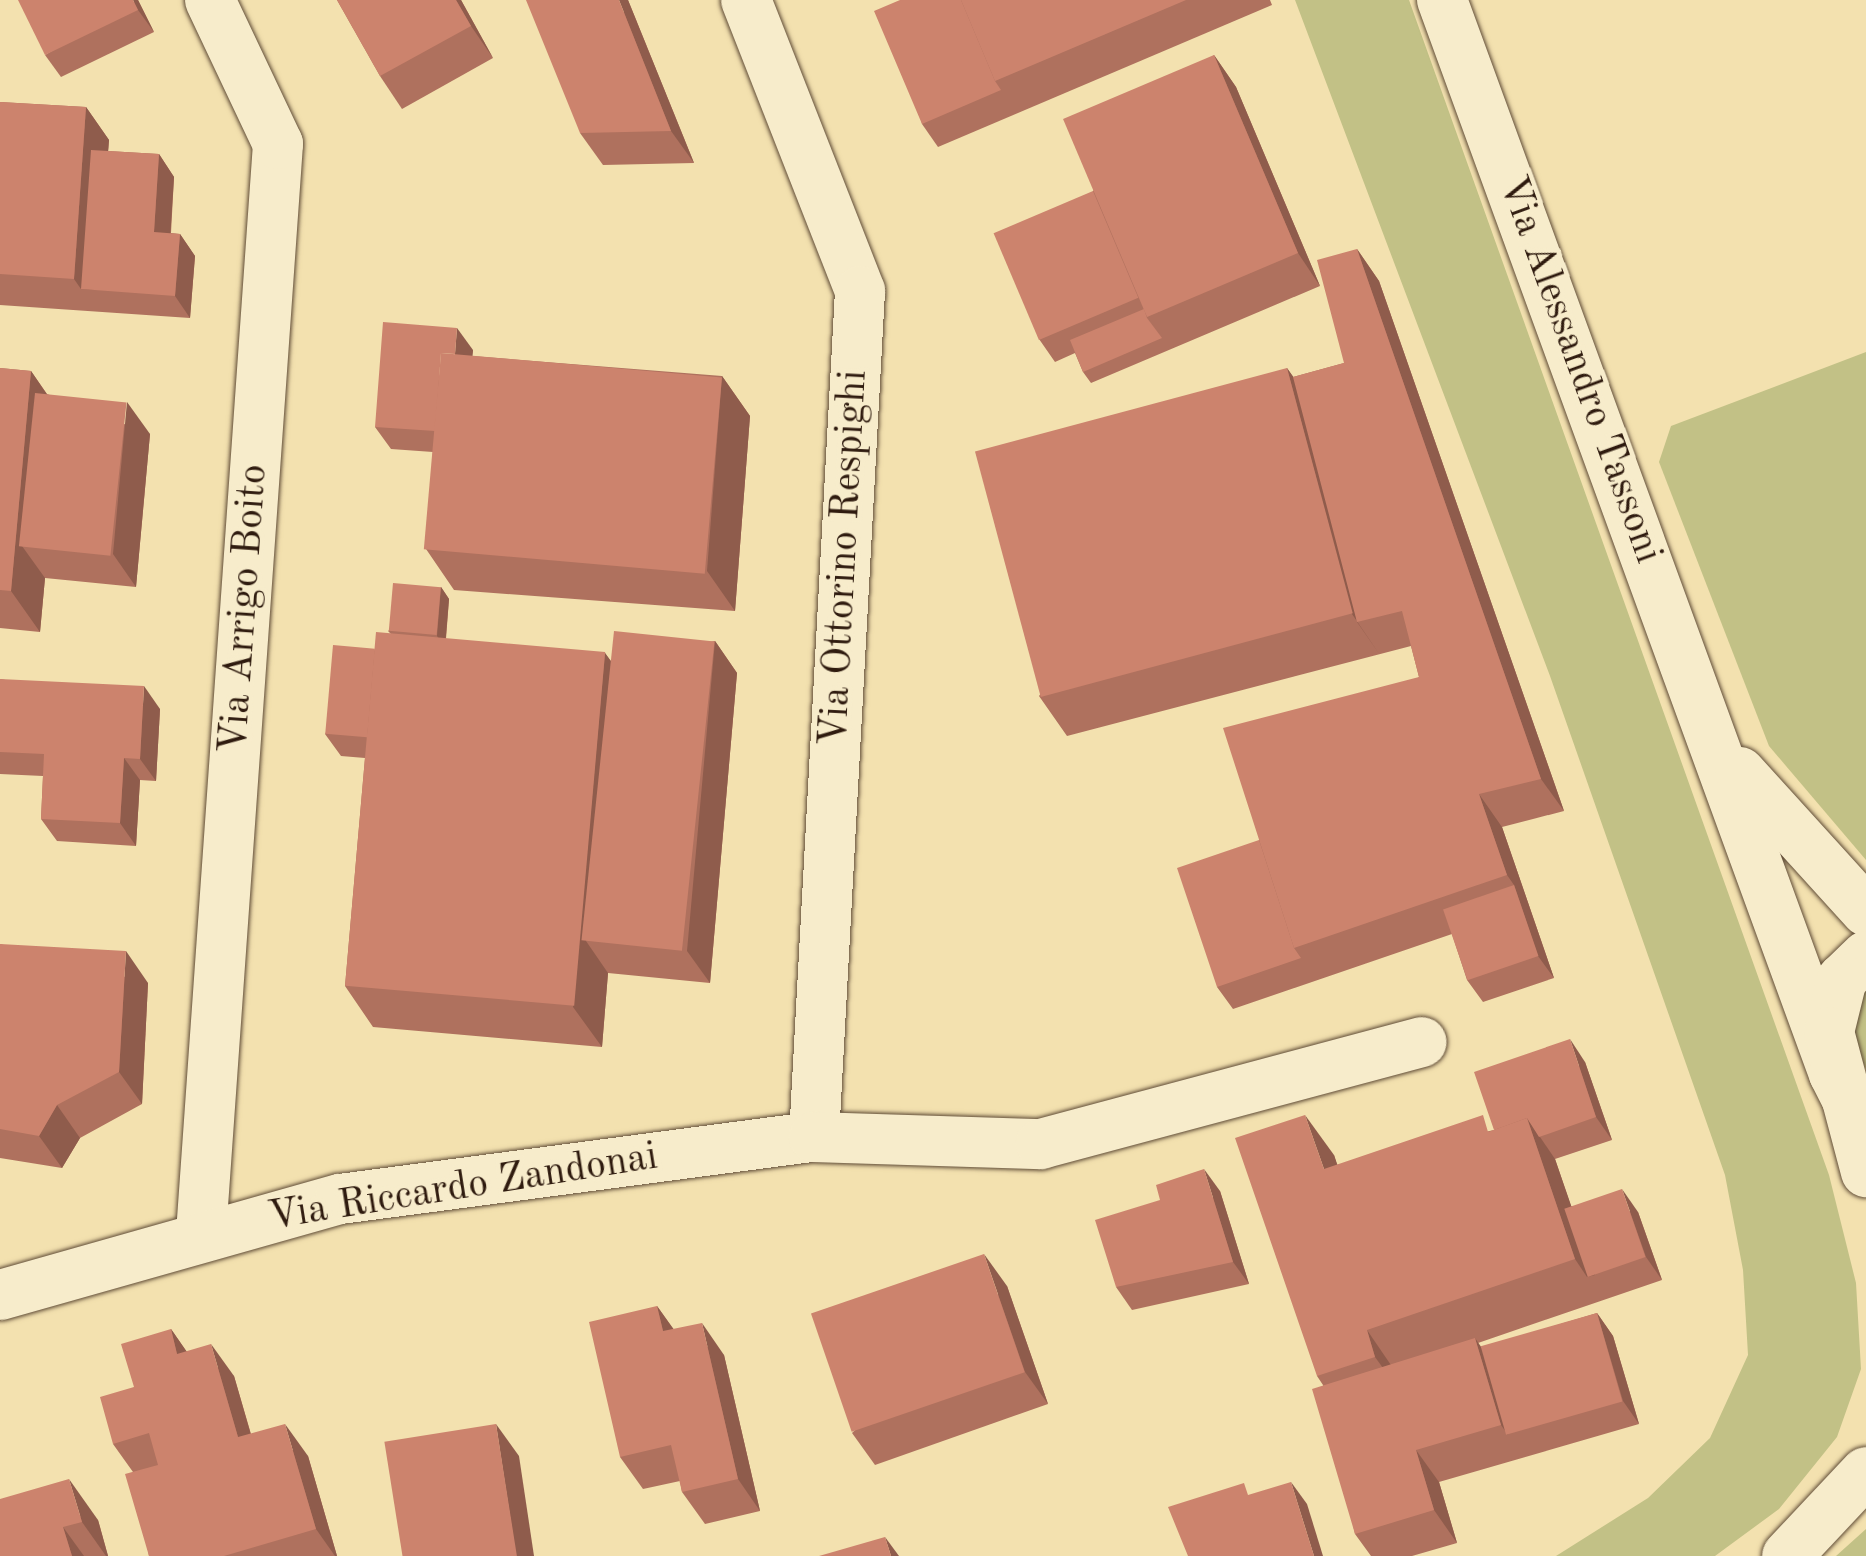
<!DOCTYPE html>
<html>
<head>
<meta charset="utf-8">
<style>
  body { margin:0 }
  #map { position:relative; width:1866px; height:1556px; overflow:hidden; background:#f3e1af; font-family:"Old Standard TT",serif }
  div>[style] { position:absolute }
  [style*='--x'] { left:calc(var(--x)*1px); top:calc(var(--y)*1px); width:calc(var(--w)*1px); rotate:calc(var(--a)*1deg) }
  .green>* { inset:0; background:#c2c186 }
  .roads { filter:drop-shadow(0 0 2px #604c37) drop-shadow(0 0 2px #604c37) }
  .minor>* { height:50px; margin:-25px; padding:0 25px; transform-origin:25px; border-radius:25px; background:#f7eccb }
  .wall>* { inset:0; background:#af715e }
  .shaded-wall>* { inset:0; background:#8f5c4c }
  .building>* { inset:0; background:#cc836d; transform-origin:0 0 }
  span { translate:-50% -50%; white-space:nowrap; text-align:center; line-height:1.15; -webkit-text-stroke:9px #f7eccb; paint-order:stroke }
  .street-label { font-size:40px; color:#2f1b0f }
</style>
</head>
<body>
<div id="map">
  <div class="green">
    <div style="clip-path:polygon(1295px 0,1409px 0,1829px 1175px,1856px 1283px,1861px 1369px,1837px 1437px,1779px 1509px,1715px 1556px,1556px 1556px,1648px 1498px,1710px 1438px,1748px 1355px,1743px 1270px,1725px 1175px,1550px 676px)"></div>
    <div style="clip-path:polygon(1866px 352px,1866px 860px,1769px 746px,1659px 462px,1671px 426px)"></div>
    <div style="clip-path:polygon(1866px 973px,1866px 1069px,1841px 1015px)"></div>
    <div style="clip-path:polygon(1866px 1529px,1866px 1556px,1836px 1556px)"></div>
  </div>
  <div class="roads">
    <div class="minor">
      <div style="--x:746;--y:0;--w:313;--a:68.6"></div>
      <div style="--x:860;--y:291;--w:847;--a:93.11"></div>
      <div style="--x:1442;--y:0;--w:1143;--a:69.95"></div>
      <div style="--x:1834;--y:1074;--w:71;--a:63.1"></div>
      <div style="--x:1740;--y:772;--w:188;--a:47.8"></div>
      <div style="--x:1866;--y:956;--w:33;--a:136"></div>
      <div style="--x:1842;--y:979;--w:55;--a:103.8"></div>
      <div style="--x:1829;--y:1032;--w:145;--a:75.2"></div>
      <div style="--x:201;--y:1234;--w:1093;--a:-85.96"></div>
      <div style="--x:278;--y:144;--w:159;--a:-115.3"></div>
      <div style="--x:0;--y:1295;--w:353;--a:-15.8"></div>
      <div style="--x:340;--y:1199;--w:478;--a:-7.5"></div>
      <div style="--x:814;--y:1137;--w:227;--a:1.8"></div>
      <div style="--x:1041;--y:1144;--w:394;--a:-15"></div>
      <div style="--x:1787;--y:1556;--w:115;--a:-46.8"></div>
    </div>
  </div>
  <div class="wall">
    <div style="clip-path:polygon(138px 0,154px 32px,61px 77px,45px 55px)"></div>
    <div style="clip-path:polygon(337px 0,461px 0,493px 58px,402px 109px,380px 76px)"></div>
    <div style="clip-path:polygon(628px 0,694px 163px,603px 165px,580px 133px)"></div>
    <div style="clip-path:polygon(900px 0,1270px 0,1272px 5px,938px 147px,922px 124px)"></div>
    <div style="clip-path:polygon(1214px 55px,1236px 87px,1320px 286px,1091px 383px,1083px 372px,1075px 353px,1055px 362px,1039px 339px,1093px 191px)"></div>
    <div style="clip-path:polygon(0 102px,86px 107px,109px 140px,108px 151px,159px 154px,174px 177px,171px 233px,180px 234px,195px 256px,190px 318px,0 305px)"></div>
    <div style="clip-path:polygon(1357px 249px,1379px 281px,1564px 811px,1502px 827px,1554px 978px,1483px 1002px,1467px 980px,1452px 934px,1233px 1009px,1217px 987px,1259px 840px,1419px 677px,1411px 646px,1067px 736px,1039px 696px,1287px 368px,1293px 377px,1344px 363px)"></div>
    <div style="clip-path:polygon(473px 350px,472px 356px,722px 376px,750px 416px,735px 611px,454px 590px,426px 549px,433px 452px,391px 449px,375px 427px)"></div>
    <div style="clip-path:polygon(0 368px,31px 371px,47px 394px,150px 434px,136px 587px,45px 578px,40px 632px,0 628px)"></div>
    <div style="clip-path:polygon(441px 587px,449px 599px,446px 639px,605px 653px,611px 661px,715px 641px,737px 673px,710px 983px,608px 973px,602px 1047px,373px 1027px,345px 986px,365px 758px,341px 756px,325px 734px,375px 649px,391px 634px,388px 631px)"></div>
    <div style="clip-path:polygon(0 679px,160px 709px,156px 781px,140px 780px,136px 846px,57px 841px,41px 819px,43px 776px,0 774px)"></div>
    <div style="clip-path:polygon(0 944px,148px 983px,142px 1104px,80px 1138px,62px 1168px,0 1158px)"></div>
    <div style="clip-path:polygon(1585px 1062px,1612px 1140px,1555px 1159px,1571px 1206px,1638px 1212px,1662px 1280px,1478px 1343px,1481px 1348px,1597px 1313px,1613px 1336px,1639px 1424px,1439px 1482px,1457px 1543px,1412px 1556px,1371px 1556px,1355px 1534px,1323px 1385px,1317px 1376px,1334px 1155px,1337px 1165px,1494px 1130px)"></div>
    <div style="clip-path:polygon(1220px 1191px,1249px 1284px,1132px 1310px,1116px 1287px)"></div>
    <div style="clip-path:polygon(1007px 1286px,1048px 1404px,875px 1465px,852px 1433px)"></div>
    <div style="clip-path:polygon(657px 1306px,673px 1329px,724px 1355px,760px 1511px,705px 1524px,682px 1492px,680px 1481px,643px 1489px,620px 1457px)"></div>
    <div style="clip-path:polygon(171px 1329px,186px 1351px,234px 1376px,251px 1434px,308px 1456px,337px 1556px,149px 1556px,133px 1472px,113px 1444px,134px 1387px)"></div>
    <div style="clip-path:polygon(0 1499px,98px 1520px,108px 1556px,0 1556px)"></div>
  </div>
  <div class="shaded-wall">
    <div style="clip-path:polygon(133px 0,138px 0,154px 32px,138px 10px)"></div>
    <div style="clip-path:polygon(456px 0,461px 0,493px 58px,471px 26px)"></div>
    <div style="clip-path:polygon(619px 0,628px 0,694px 163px,671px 131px)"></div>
    <div style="clip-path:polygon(1214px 55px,1236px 87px,1320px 286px,1298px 253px)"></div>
    <div style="clip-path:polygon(86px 107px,109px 140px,98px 290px,81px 289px,74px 279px)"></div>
    <div style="clip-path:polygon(159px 154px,174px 177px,169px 255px,154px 232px)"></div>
    <div style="clip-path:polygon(180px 234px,195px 256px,190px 318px,175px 296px)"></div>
    <div style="clip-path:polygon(1357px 249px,1379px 281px,1564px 811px,1541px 779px)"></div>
    <div style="clip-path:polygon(457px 328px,473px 350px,464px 454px,449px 432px)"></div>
    <div style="clip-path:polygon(1287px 368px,1316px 409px,1357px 622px,1380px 655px,1352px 614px)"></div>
    <div style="clip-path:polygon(31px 371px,59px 412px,22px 546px,45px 578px,40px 632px,11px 591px)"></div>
    <div style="clip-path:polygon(722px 376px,750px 416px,735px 611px,707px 571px)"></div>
    <div style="clip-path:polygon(127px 402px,150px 434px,136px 587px,113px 554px)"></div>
    <div style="clip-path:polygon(441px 587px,449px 599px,445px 647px,437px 636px)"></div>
    <div style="clip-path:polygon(715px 641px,737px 673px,710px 983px,687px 951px)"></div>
    <div style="clip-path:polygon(605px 653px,633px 693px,586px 941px,608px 973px,602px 1047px,573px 1007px)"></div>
    <div style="clip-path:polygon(144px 686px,160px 709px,156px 781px,140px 759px)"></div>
    <div style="clip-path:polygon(124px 758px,140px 780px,136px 846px,120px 823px)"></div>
    <div style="clip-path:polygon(1479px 794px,1502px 827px,1554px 978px,1538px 956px,1514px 885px,1507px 875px)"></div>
    <div style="clip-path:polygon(126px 951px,148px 983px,142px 1104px,119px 1072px)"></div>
    <div style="clip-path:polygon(1570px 1039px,1585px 1062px,1612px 1140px,1596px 1117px)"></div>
    <div style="clip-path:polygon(57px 1105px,80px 1138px,62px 1168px,39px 1136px)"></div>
    <div style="clip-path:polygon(1305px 1115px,1334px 1155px,1353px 1210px,1324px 1169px)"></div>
    <div style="clip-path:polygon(1527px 1118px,1555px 1159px,1595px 1275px,1587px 1277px,1575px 1259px)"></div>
    <div style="clip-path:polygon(1204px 1169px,1220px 1191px,1249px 1284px,1233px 1262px)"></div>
    <div style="clip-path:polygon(1622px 1189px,1638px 1212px,1662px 1280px,1646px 1257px)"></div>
    <div style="clip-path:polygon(984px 1254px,1007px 1286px,1048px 1404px,1025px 1372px)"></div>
    <div style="clip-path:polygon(657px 1306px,680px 1338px,663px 1331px)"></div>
    <div style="clip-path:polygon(1597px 1313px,1613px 1336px,1639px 1424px,1623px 1401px)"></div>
    <div style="clip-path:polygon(702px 1323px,724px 1355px,760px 1511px,738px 1479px)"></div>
    <div style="clip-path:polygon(171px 1329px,194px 1362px,177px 1354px)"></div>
    <div style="clip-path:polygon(1367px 1330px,1395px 1371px,1404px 1397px,1375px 1357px)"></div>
    <div style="clip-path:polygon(1475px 1338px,1497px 1370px,1508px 1435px,1501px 1425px)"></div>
    <div style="clip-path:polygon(211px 1344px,234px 1376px,261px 1470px,238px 1437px)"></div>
    <div style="clip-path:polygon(285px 1424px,308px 1456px,337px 1556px,335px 1556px,316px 1529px)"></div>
    <div style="clip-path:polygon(496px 1424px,519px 1456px,534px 1556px,516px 1556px)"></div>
    <div style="clip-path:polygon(1416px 1450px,1439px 1482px,1457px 1543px,1434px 1510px)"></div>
    <div style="clip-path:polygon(69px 1479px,98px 1520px,108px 1556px,106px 1556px,82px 1522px)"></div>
    <div style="clip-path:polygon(1291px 1482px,1307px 1504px,1323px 1556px,1314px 1556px)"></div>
    <div style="clip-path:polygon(63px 1527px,84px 1556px,72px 1556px)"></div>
    <div style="clip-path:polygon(885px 1537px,899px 1556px,891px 1556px)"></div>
  </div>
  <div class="building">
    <div style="clip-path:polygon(18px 0,133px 0,138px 10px,45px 55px)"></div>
    <div style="clip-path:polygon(337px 0,456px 0,471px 26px,380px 76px)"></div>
    <div style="clip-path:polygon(526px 0,619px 0,671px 131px,580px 133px)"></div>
    <div style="clip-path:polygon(900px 0,961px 0,995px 81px,1001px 90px,922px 124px,874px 11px)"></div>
    <div style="clip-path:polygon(961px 0,1186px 0,995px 81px)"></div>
    <div style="left:1214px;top:55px;width:215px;height:164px;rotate:67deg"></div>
    <div style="clip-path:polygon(0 102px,86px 107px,74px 279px,0 274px)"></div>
    <div style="clip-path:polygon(91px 150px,159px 154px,154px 232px,180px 234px,175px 296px,81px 289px)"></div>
    <div style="left:1093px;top:191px;width:116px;height:108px;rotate:67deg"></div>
    <div style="clip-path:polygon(1357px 249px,1541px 779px,1479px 794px,1507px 875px,1294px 948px,1223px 728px,1419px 677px,1402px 611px,1357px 622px,1293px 377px,1344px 363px,1317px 260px)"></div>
    <div style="clip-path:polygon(1144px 309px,1147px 318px,1162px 338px,1083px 372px,1070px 340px)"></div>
    <div style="clip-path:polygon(383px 322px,457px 328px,455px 354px,441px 353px,435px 431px,375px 427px)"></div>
    <div style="left:441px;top:353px;width:282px;height:197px;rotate:5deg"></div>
    <div style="clip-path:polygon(0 368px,31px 371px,11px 591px,0 590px)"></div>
    <div style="left:1287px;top:368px;width:254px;height:323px;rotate:75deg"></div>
    <div style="left:35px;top:393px;width:92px;height:154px;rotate:6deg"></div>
    <div style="left:393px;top:583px;width:48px;height:48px;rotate:5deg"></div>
    <div style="left:614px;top:631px;width:101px;height:311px;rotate:6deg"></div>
    <div style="left:376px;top:632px;width:230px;height:355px;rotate:5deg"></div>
    <div style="left:333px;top:645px;width:42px;height:89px;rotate:5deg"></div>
    <div style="clip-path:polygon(0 679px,144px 686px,140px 759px,124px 758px,120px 823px,41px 819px,44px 754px,0 752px)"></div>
    <div style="clip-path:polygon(1259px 840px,1294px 948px,1301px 958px,1217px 987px,1177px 868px)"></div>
    <div style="left:1514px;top:885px;width:75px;height:75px;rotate:71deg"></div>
    <div style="clip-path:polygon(0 944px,126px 951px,119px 1072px,57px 1105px,39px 1136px,0 1129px)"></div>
    <div style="clip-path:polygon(1570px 1039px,1596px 1117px,1539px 1137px,1527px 1118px,1494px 1130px,1474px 1072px)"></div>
    <div style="clip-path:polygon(1305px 1115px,1324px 1169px,1483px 1115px,1488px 1132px,1527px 1118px,1575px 1259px,1367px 1330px,1375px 1357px,1317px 1376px,1235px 1138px)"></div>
    <div style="clip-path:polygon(1204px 1169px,1233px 1262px,1116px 1287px,1095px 1220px,1160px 1200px,1156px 1185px)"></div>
    <div style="left:1622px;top:1189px;width:72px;height:61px;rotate:71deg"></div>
    <div style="left:984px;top:1254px;width:125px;height:183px;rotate:71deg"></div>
    <div style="clip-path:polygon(657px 1306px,663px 1331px,702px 1323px,738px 1479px,682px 1492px,671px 1445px,620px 1457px,589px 1322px)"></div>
    <div style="left:1597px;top:1313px;width:92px;height:121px;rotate:74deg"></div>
    <div style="clip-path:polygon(171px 1329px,177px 1354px,211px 1344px,238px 1437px,285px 1424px,316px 1529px,224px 1556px,149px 1556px,125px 1474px,158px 1465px,149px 1433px,113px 1444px,100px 1397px,134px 1387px,121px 1344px)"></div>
    <div style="clip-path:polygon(1475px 1338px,1501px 1425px,1416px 1450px,1434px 1510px,1355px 1534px,1312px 1389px)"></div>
    <div style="left:496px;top:1424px;width:134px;height:113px;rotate:81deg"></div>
    <div style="clip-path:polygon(69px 1479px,82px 1522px,63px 1527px,72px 1556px,0 1556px,0 1499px)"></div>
    <div style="clip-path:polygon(1291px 1482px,1314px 1556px,1188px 1556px,1168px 1507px,1244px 1483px,1248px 1495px)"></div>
    <div style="clip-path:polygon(885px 1537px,891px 1556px,819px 1556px)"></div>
  </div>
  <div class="street-label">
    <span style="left:1579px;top:370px;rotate:70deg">Via Alessandro Tassoni</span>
    <span style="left:845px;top:558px;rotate:-87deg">Via Ottorino Respighi</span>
    <span style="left:245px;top:609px;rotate:-86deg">Via Arrigo Boito</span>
    <span style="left:463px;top:1188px;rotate:-9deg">Via Riccardo Zandonai</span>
  </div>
</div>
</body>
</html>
